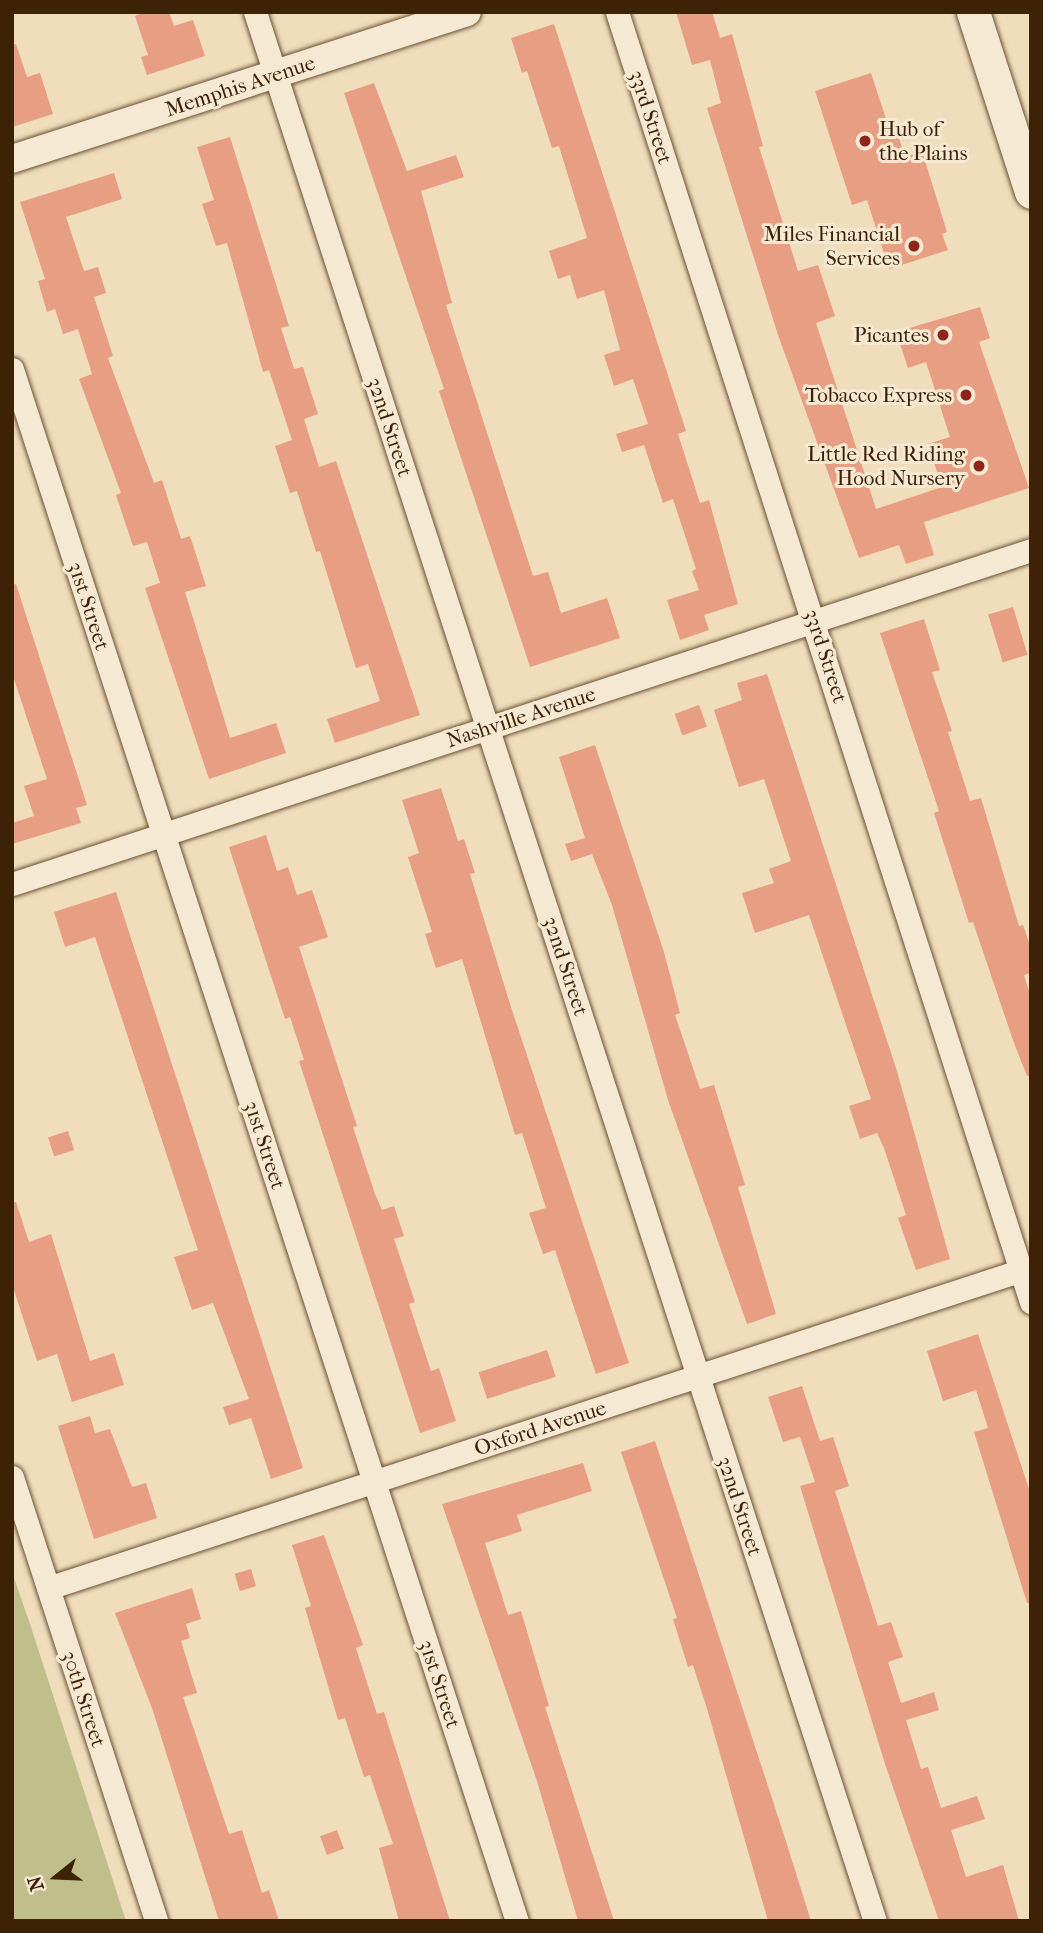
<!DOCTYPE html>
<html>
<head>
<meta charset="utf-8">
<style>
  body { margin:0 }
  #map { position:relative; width:1043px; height:1933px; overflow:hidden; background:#f0ddbc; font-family:"IM FELL French Canon",serif }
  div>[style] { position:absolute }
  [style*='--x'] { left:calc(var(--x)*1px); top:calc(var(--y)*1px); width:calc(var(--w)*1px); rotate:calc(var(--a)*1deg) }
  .green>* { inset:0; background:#c0bf8c }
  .building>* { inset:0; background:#e79e83; transform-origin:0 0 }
  .roads { filter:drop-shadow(0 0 2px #6a5134) drop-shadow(0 0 2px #6a5134) }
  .minor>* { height:23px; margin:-11.5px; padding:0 11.5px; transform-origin:11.5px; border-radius:11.5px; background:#f5e9d3 }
  .tertiary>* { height:28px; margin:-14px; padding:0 14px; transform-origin:14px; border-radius:14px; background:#f5e9d3 }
  .secondary>* { height:33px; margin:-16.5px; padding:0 16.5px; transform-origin:16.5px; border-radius:16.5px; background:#f5e9d3 }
  .dots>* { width:19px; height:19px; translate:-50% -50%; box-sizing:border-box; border:4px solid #f5e9d3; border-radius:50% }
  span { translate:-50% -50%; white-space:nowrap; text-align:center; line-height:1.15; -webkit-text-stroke:6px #f5e9d3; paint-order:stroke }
  .street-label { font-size:21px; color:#3e2207 }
  .poi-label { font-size:21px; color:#3e2207 }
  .left { translate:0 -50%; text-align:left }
  .right { translate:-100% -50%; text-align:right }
  .frame { position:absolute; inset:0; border:14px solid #3e2207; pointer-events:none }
  .north { position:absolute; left:21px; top:1842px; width:70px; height:70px; -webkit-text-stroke:5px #f5e9d3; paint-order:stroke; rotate:252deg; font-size:19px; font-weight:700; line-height:28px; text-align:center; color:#3e2207 }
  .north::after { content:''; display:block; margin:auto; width:24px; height:32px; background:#3e2207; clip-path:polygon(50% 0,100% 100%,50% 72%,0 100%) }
</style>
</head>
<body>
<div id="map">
  <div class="green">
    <div style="clip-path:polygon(12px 1572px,30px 1624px,126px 1921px,12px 1921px)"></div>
  </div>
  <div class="building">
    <div style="clip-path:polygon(145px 12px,169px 12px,174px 26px,193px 20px,205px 56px,147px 75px,141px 57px,148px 55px,135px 16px)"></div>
    <div style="clip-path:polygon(676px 12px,712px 12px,720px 38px,732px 34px,763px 146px,759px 147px,798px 271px,818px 265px,835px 316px,816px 323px,876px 509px,942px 487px,928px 444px,950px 437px,926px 362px,908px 368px,896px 332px,980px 307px,990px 338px,979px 342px,1029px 488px,924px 522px,934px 555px,906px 564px,899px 545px,859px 558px,778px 335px,707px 108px,721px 103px,710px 60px,692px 65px)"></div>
    <div style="clip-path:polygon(554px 24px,686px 431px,678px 434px,700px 503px,709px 500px,738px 604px,704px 615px,709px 630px,680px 640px,667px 600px,699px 590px,692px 571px,696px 569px,673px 499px,663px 503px,644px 445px,622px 452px,616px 434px,648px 424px,633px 379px,614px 386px,604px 355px,620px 350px,604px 290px,577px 299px,570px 275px,558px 279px,549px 251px,587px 238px,559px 146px,552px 148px,527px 71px,522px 73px,511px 38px)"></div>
    <div style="clip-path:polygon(16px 44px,27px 77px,40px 73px,53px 114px,12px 127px,12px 45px)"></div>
    <div style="clip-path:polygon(871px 73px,890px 131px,896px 129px,905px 157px,922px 151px,947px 232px,942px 234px,948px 250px,889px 269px,867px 200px,852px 205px,815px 91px)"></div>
    <div style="clip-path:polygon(374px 83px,407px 171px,456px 155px,464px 177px,421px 191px,452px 303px,446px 305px,533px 576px,548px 572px,561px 613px,607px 598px,620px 638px,530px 667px,439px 391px,444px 389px,344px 93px)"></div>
    <div style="clip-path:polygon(230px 137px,289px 326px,281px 328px,294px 369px,303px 367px,318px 414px,304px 419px,319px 467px,336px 461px,420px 715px,335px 743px,327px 719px,380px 701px,368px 664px,356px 668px,320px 551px,316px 552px,297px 491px,290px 493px,275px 446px,292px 440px,269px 370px,263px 372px,227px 243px,216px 246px,202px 204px,214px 200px,197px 147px)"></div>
    <div style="clip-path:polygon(114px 173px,122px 199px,66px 217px,84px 271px,98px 267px,106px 293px,94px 297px,113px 356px,108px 358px,154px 483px,162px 480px,181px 539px,190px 536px,206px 586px,185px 592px,230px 738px,276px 723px,286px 753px,209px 779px,145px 588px,160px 583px,147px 542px,133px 546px,116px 495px,121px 493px,79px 379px,92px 374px,78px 329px,63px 334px,55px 309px,47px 312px,38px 281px,45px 279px,20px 202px)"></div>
    <div style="clip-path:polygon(16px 584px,87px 805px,76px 808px,81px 823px,12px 844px,12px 823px,34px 816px,24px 786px,47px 779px,12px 673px,12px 585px)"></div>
    <div style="left:1013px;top:607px;width:50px;height:26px;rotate:73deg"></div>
    <div style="clip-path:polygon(924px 619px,940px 670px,932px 672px,952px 731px,948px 732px,970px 801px,981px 798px,1019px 926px,1023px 925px,1031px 948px,1031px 973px,1024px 975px,1031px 997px,1031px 1075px,1027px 1076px,1014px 1043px,973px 922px,969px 923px,934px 813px,939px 811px,880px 633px)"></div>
    <div style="clip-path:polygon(767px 674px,896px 1068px,950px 1259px,916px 1270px,898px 1218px,906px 1215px,884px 1148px,877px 1133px,860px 1139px,849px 1106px,871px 1099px,809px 915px,755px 933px,742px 893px,774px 883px,769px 869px,791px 861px,764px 779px,739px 787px,714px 710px,742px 700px,737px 683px)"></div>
    <div style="left:699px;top:705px;width:23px;height:26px;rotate:70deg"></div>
    <div style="clip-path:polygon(595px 745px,664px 952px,680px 1013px,675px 1015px,700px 1089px,714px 1085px,745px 1185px,738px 1187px,776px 1314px,747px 1324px,668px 1100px,612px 905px,592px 854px,571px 861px,565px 844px,585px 838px,559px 757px)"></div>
    <div style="clip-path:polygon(441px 788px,458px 841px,464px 839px,475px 873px,470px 874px,510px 1004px,629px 1363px,596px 1374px,555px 1250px,543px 1254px,529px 1213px,546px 1208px,522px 1133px,515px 1135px,462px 959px,436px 968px,425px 934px,432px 932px,408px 857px,419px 853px,402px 800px)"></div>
    <div style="clip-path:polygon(266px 835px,277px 871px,288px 867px,297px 895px,312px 890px,328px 937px,299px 947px,357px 1126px,353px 1127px,375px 1194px,382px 1210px,394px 1206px,404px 1236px,394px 1239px,415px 1302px,409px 1304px,431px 1371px,439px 1368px,456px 1421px,420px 1433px,299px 1061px,304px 1060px,290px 1017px,285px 1019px,229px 847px)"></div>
    <div style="clip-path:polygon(116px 892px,303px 1468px,271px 1479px,251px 1418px,229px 1425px,223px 1407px,249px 1399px,213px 1303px,192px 1310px,174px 1257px,198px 1250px,95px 937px,65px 947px,54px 912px)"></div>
    <div style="left:68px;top:1131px;width:20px;height:21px;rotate:72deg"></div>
    <div style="clip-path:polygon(16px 1202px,29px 1242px,51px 1234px,90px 1361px,114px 1353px,124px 1385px,72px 1402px,57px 1354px,37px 1361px,12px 1284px,12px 1203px)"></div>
    <div style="clip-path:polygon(978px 1334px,1031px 1495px,1031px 1603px,1027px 1603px,974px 1432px,988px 1428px,976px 1390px,943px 1401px,927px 1351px)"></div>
    <div style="left:547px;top:1350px;width:28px;height:72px;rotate:72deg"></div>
    <div style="clip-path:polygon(802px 1386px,820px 1441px,833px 1437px,849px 1486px,835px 1491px,878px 1626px,891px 1622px,903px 1657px,888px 1662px,901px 1703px,934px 1692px,939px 1710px,906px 1720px,921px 1769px,928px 1767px,941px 1808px,977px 1796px,985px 1819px,951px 1830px,966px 1877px,1003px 1865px,1019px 1921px,939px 1921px,885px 1764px,800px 1486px,815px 1482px,800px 1437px,783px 1442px,768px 1397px)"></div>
    <div style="clip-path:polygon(90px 1416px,95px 1433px,110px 1429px,132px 1487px,146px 1483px,157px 1518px,94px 1539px,58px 1426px)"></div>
    <div style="clip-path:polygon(655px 1441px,783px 1832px,811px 1921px,768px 1921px,708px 1712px,693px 1665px,688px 1667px,673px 1619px,677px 1618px,621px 1452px)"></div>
    <div style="clip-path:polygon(583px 1463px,592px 1491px,517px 1515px,522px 1531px,485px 1543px,508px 1615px,521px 1611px,549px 1706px,545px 1707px,614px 1921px,578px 1921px,537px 1781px,442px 1504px)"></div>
    <div style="clip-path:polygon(324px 1535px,363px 1645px,356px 1648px,377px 1714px,384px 1712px,450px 1921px,399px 1921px,379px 1848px,393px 1844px,370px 1775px,364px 1777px,345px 1718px,338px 1720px,305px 1608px,311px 1606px,292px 1545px)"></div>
    <div style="left:251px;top:1569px;width:18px;height:17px;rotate:74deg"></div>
    <div style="clip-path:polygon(192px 1588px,201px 1619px,186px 1624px,190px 1638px,181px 1641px,197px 1693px,183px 1697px,229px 1834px,242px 1830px,262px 1893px,269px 1890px,279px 1921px,219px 1921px,152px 1708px,115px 1613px)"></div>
    <div style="left:337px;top:1830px;width:20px;height:18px;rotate:70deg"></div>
  </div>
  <div class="roads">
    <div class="minor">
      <div style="--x:255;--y:12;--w:2007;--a:72.01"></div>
      <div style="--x:617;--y:12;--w:1355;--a:72.21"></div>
      <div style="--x:12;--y:369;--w:1632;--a:71.98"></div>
      <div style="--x:12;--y:884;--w:1072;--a:-18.15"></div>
      <div style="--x:12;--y:1477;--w:467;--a:72"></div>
      <div style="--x:48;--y:1588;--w:1034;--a:-18.08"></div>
    </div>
    <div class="tertiary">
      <div style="--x:12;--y:159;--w:478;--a:-17.9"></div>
    </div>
    <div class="secondary">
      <div style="--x:973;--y:12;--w:189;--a:72.1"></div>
    </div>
  </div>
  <div class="dots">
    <div style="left:865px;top:141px;background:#8f2418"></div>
    <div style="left:914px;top:246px;background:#8f2418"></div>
    <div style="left:943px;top:335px;background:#8f2418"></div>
    <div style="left:966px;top:395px;background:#8f2418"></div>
    <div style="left:979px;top:466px;background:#8f2418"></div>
  </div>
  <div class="street-label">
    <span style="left:240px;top:86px;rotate:-18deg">Memphis Avenue</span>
    <span style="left:651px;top:117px;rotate:72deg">33rd Street</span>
    <span style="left:390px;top:427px;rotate:72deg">32nd Street</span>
    <span style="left:89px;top:606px;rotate:72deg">31st Street</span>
    <span style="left:826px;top:656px;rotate:72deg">33rd Street</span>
    <span style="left:521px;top:717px;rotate:-18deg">Nashville Avenue</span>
    <span style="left:566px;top:966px;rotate:72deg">32nd Street</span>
    <span style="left:265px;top:1145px;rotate:72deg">31st Street</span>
    <span style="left:540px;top:1428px;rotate:-18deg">Oxford Avenue</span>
    <span style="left:740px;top:1506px;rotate:72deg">32nd Street</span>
    <span style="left:440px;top:1684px;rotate:72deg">31st Street</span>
    <span style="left:84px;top:1699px;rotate:72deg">30th Street</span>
  </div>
  <div class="poi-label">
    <span class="left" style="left:879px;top:141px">Hub of<br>the Plains</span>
    <span class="right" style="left:900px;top:246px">Miles Financial<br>Services</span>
    <span class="right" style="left:929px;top:335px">Picantes</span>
    <span class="right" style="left:952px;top:395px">Tobacco Express</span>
    <span class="right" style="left:965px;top:466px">Little Red Riding<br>Hood Nursery</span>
  </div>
  <div class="frame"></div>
  <div class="north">N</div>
</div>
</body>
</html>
